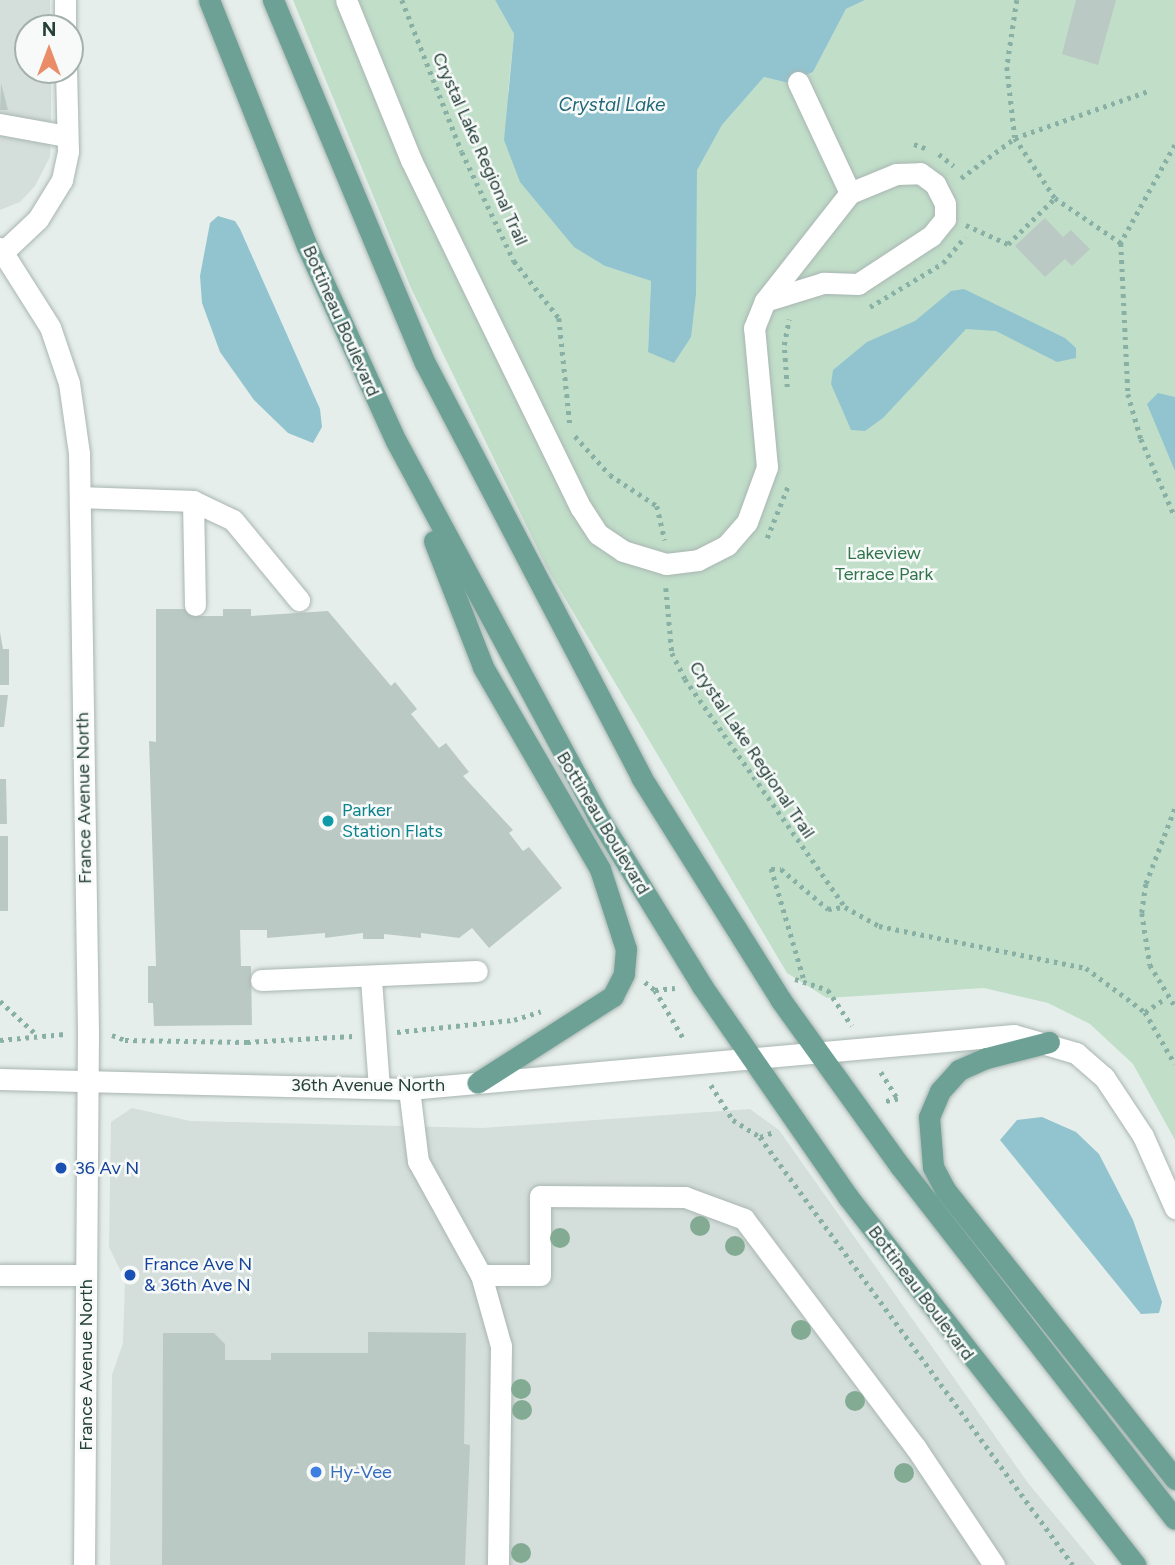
<!DOCTYPE html>
<html>
<head>
<meta charset="utf-8">
<style>
  body { margin:0 }
  #map { position:relative; width:1175px; height:1565px; overflow:hidden; background:#e6eeeb; font-family:Figtree,sans-serif }
  div>[style] { position:absolute }
  [style*='--x'] { left:calc(var(--x)*1px); top:calc(var(--y)*1px); width:calc(var(--w)*1px); rotate:calc(var(--a)*1deg) }
  .built>* { inset:0; background:#d4deda }
  .green>* { inset:0; background:#c1dec9 }
  .water>* { inset:0; background:#92c4cf }
  .building>* { inset:0; background:#bbc9c4; transform-origin:0 0 }
  .path>* { height:4.5px; margin-top:-2.25px; transform-origin:0; background:repeating-linear-gradient(90deg,#88b0a5 0 3.5px,transparent 0 8.5px) }
  .roads { filter:drop-shadow(0 0 2px #a9b6b2) drop-shadow(0 0 2px #a9b6b2) }
  .minor>* { height:21px; margin:-10.5px; padding:0 10.5px; transform-origin:10.5px; border-radius:10.5px; background:#fff }
  .major>* { height:21px; margin:-10.5px; padding:0 10.5px; transform-origin:10.5px; border-radius:10.5px; background:#6da195 }
  .trees>* { width:20px; height:20px; margin:-10px; border-radius:50%; background:#83ab94 }
  .dots>* { width:19px; height:19px; translate:-50% -50%; box-sizing:border-box; border:4px solid #f7faf9; border-radius:50% }
  span { translate:-50% -50%; white-space:nowrap; text-align:center; line-height:1.15; -webkit-text-stroke:5px #f7faf9; paint-order:stroke }
  .street-label { font-size:18px; color:#264039 }
  .park-label { font-size:18px; color:#32754d }
  .culture-label { font-size:18px; color:#0d838f }
  .left { translate:0 -50%; text-align:left }
  .transit-label { font-size:18px; color:#164399 }
  .shop-label { font-size:18px; color:#366cbe }
  .water-label { font-size:19px; color:#226879; font-style:italic }
  .north { position:absolute; left:14px; top:14px; width:70px; height:70px; box-sizing:border-box; background:#f7faf9; border:2px solid #a3b0ac; border-radius:50%; rotate:0deg; font-size:19px; font-weight:700; line-height:28px; text-align:center; color:#264039 }
  .north::after { content:''; display:block; margin:auto; width:24px; height:32px; background:#ea8c68; clip-path:polygon(50% 0,100% 100%,50% 72%,0 100%) }
</style>
</head>
<body>
<div id="map">
  <div class="built">
    <div style="clip-path:polygon(0 0,50px 0,50px 28px,28px 28px,28px 70px,51px 70px,51px 133px,50px 157px,35px 186px,20px 202px,0 210px)"></div>
    <div style="clip-path:polygon(132px 1108px,190px 1121px,483px 1128px,750px 1109px,779px 1130px,1028px 1483px,1096px 1565px,110px 1565px,112px 1375px,123px 1343px,125px 1280px,109px 1247px,111px 1122px)"></div>
  </div>
  <div class="green">
    <div style="clip-path:polygon(293px 0,495px 0,514px 34px,508px 92px,605px 266px,651px 281px,648px 352px,690px 337px,696px 295px,696px 170px,722px 125px,764px 77px,788px 83px,813px 72px,846px 9px,865px 0,1175px 0,1175px 1140px,1133px 1064px,1090px 1024px,1048px 1003px,984px 988px,827px 998px,787px 973px,547px 568px,411px 288px)"></div>
  </div>
  <div class="water">
    <div style="clip-path:polygon(495px 0,865px 0,846px 9px,813px 72px,788px 83px,764px 77px,722px 125px,697px 170px,696px 295px,691px 337px,674px 363px,648px 352px,651px 281px,605px 266px,574px 247px,520px 182px,504px 140px,514px 34px)"></div>
    <div style="clip-path:polygon(218px 216px,235px 221px,240px 229px,320px 409px,322px 427px,313px 443px,288px 433px,254px 400px,220px 352px,202px 303px,200px 276px,210px 223px)"></div>
    <div style="clip-path:polygon(964px 289px,1065px 338px,1076px 348px,1076px 358px,1057px 362px,996px 331px,966px 329px,883px 418px,865px 431px,851px 430px,831px 384px,833px 370px,867px 342px,915px 321px,951px 291px)"></div>
    <div style="clip-path:polygon(1158px 393px,1175px 397px,1175px 471px,1147px 404px)"></div>
    <div style="clip-path:polygon(1042px 1117px,1076px 1132px,1099px 1154px,1133px 1220px,1162px 1302px,1159px 1313px,1141px 1314px,1000px 1140px,1017px 1120px)"></div>
  </div>
  <div class="building">
    <div style="clip-path:polygon(1076px 0,1116px 0,1098px 65px,1062px 54px)"></div>
    <div style="clip-path:polygon(1px 83px,8px 110px,0 110px)"></div>
    <div style="clip-path:polygon(1045px 218px,1063px 237px,1071px 230px,1090px 249px,1072px 266px,1065px 259px,1045px 277px,1015px 246px)"></div>
    <div style="clip-path:polygon(156px 609px,196px 609px,196px 616px,223px 616px,223px 609px,251px 609px,251px 616px,328px 611px,391px 686px,395px 682px,417px 709px,411px 714px,439px 748px,446px 743px,469px 772px,463px 776px,513px 830px,509px 833px,523px 851px,529px 847px,562px 888px,489px 948px,472px 928px,459px 938px,421px 933px,421px 938px,384px 934px,384px 939px,363px 939px,363px 933px,325px 938px,325px 933px,267px 938px,267px 930px,240px 930px,241px 966px,251px 966px,252px 1025px,154px 1026px,153px 1003px,148px 1003px,148px 966px,156px 966px,149px 741px,156px 742px)"></div>
    <div style="clip-path:polygon(0 632px,3px 649px,9px 649px,9px 685px,0 685px)"></div>
    <div style="clip-path:polygon(0 695px,8px 695px,4px 727px,0 727px)"></div>
    <div style="clip-path:polygon(0 779px,6px 779px,7px 824px,0 824px)"></div>
    <div style="left:0;top:836px;width:8px;height:75px"></div>
    <div style="clip-path:polygon(368px 1332px,466px 1333px,464px 1444px,470px 1445px,465px 1565px,162px 1565px,163px 1333px,214px 1333px,225px 1344px,225px 1360px,271px 1360px,271px 1353px,368px 1353px)"></div>
  </div>
  <div class="path">
    <div style="--x:402;--y:0;--w:163;--a:68.5"></div>
    <div style="--x:462;--y:152;--w:121;--a:64.5"></div>
    <div style="--x:514;--y:261;--w:73;--a:51.7"></div>
    <div style="--x:559;--y:318;--w:107;--a:84.1"></div>
    <div style="--x:1017;--y:0;--w:68;--a:98.5"></div>
    <div style="--x:1007;--y:67;--w:71;--a:83.6"></div>
    <div style="--x:1015;--y:138;--w:72;--a:56.3"></div>
    <div style="--x:914;--y:144;--w:12;--a:20"></div>
    <div style="--x:1175;--y:145;--w:112;--a:118.9"></div>
    <div style="--x:1121;--y:243;--w:151;--a:87.3"></div>
    <div style="--x:1128;--y:394;--w:47;--a:73.9"></div>
    <div style="--x:1141;--y:439;--w:85;--a:66.4"></div>
    <div style="--x:939;--y:154;--w:19;--a:39"></div>
    <div style="--x:961;--y:178;--w:67;--a:-36.5"></div>
    <div style="--x:1015;--y:138;--w:144;--a:-19.4"></div>
    <div style="--x:966;--y:225;--w:46;--a:24.3"></div>
    <div style="--x:1008;--y:244;--w:66;--a:-44.4"></div>
    <div style="--x:1055;--y:198;--w:80;--a:34.3"></div>
    <div style="--x:870;--y:307;--w:85;--a:-31.1"></div>
    <div style="--x:943;--y:263;--w:34;--a:-50"></div>
    <div style="--x:787;--y:387;--w:42;--a:-94.1"></div>
    <div style="--x:784;--y:345;--w:26;--a:-79"></div>
    <div style="--x:575;--y:436;--w:52;--a:48.1"></div>
    <div style="--x:610;--y:475;--w:56;--a:33.4"></div>
    <div style="--x:657;--y:506;--w:35;--a:77"></div>
    <div style="--x:767;--y:538;--w:56;--a:-68"></div>
    <div style="--x:666;--y:588;--w:65;--a:84.7"></div>
    <div style="--x:672;--y:653;--w:29;--a:63"></div>
    <div style="--x:685;--y:679;--w:279;--a:54.9"></div>
    <div style="--x:845;--y:907;--w:39;--a:29"></div>
    <div style="--x:879;--y:926;--w:211;--a:11.5"></div>
    <div style="--x:1086;--y:968;--w:74;--a:36.7"></div>
    <div style="--x:1145;--y:1012;--w:60;--a:60"></div>
    <div style="--x:1175;--y:809;--w:80;--a:111.1"></div>
    <div style="--x:1146;--y:884;--w:29;--a:98"></div>
    <div style="--x:1142;--y:913;--w:53;--a:81.3"></div>
    <div style="--x:1150;--y:965;--w:48;--a:58.6"></div>
    <div style="--x:803;--y:978;--w:114;--a:-106.4"></div>
    <div style="--x:771;--y:869;--w:10;--a:0"></div>
    <div style="--x:781;--y:869;--w:62;--a:40.4"></div>
    <div style="--x:828;--y:909;--w:17;--a:-7"></div>
    <div style="--x:795;--y:979;--w:35;--a:18"></div>
    <div style="--x:828;--y:990;--w:43;--a:56.3"></div>
    <div style="--x:645;--y:982;--w:13;--a:39"></div>
    <div style="--x:655;--y:990;--w:59;--a:59.5"></div>
    <div style="--x:655;--y:990;--w:20;--a:-6"></div>
    <div style="--x:0;--y:1001;--w:49;--a:42.5"></div>
    <div style="--x:1145;--y:1012;--w:25;--a:-34"></div>
    <div style="--x:397;--y:1032;--w:118;--a:-5.9"></div>
    <div style="--x:514;--y:1020;--w:28;--a:-18"></div>
    <div style="--x:112;--y:1035;--w:14;--a:21"></div>
    <div style="--x:125;--y:1040;--w:122;--a:0.9"></div>
    <div style="--x:247;--y:1042;--w:107;--a:-3.2"></div>
    <div style="--x:0;--y:1040;--w:65;--a:-5.3"></div>
    <div style="--x:881;--y:1072;--w:32;--a:58"></div>
    <div style="--x:898;--y:1099;--w:14;--a:168"></div>
    <div style="--x:711;--y:1085;--w:41;--a:57.8"></div>
    <div style="--x:733;--y:1120;--w:32;--a:32"></div>
    <div style="--x:760;--y:1137;--w:15;--a:-20"></div>
    <div style="--x:760;--y:1137;--w:530;--a:53.82"></div>
  </div>
  <div class="roads">
    <div class="minor">
      <div style="--x:65;--y:0;--w:28;--a:90"></div>
      <div style="--x:346;--y:0;--w:173;--a:67.9"></div>
      <div style="--x:411;--y:160;--w:387;--a:64"></div>
      <div style="--x:581;--y:508;--w:31;--a:57"></div>
      <div style="--x:598;--y:534;--w:30;--a:34"></div>
      <div style="--x:623;--y:551;--w:45;--a:16.8"></div>
      <div style="--x:666;--y:564;--w:32;--a:-7"></div>
      <div style="--x:698;--y:560;--w:33;--a:-27"></div>
      <div style="--x:727;--y:545;--w:30;--a:-49"></div>
      <div style="--x:747;--y:522;--w:59;--a:-70"></div>
      <div style="--x:767;--y:467;--w:140;--a:-95.3"></div>
      <div style="--x:754;--y:328;--w:29;--a:-68"></div>
      <div style="--x:765;--y:301;--w:137;--a:-51.8"></div>
      <div style="--x:850;--y:193;--w:50;--a:-22.4"></div>
      <div style="--x:896;--y:174;--w:24;--a:-2"></div>
      <div style="--x:920;--y:173;--w:19;--a:36"></div>
      <div style="--x:935;--y:184;--w:22;--a:63"></div>
      <div style="--x:945;--y:204;--w:15;--a:90"></div>
      <div style="--x:945;--y:219;--w:22;--a:129"></div>
      <div style="--x:931;--y:236;--w:87;--a:146.7"></div>
      <div style="--x:858;--y:284;--w:35;--a:-178"></div>
      <div style="--x:823;--y:283;--w:61;--a:162.8"></div>
      <div style="--x:798;--y:82;--w:123;--a:64.9"></div>
      <div style="--x:0;--y:124;--w:68;--a:10.2"></div>
      <div style="--x:0;--y:248;--w:93;--a:57.7"></div>
      <div style="--x:50;--y:327;--w:59;--a:71.3"></div>
      <div style="--x:69;--y:383;--w:71;--a:81.9"></div>
      <div style="--x:79;--y:453;--w:581;--a:89.11"></div>
      <div style="--x:88;--y:1034;--w:531;--a:90.43"></div>
      <div style="--x:3;--y:252;--w:48;--a:-43.3"></div>
      <div style="--x:38;--y:219;--w:46;--a:-58.4"></div>
      <div style="--x:62;--y:180;--w:30;--a:-78"></div>
      <div style="--x:68;--y:151;--w:81;--a:-91.4"></div>
      <div style="--x:80;--y:497;--w:113;--a:2"></div>
      <div style="--x:193;--y:501;--w:104;--a:88.9"></div>
      <div style="--x:193;--y:501;--w:44;--a:25.4"></div>
      <div style="--x:233;--y:520;--w:104;--a:50.5"></div>
      <div style="--x:371;--y:979;--w:109;--a:85.8"></div>
      <div style="--x:261;--y:980;--w:216;--a:-2.4"></div>
      <div style="--x:0;--y:1079;--w:409;--a:1.4"></div>
      <div style="--x:409;--y:1089;--w:607;--a:-5.1"></div>
      <div style="--x:1014;--y:1035;--w:65;--a:16.2"></div>
      <div style="--x:1076;--y:1053;--w:37;--a:41"></div>
      <div style="--x:1104;--y:1077;--w:71;--a:56.5"></div>
      <div style="--x:1143;--y:1136;--w:79;--a:66"></div>
      <div style="--x:409;--y:1089;--w:73;--a:82.9"></div>
      <div style="--x:418;--y:1161;--w:130;--a:61.1"></div>
      <div style="--x:481;--y:1275;--w:74;--a:74.3"></div>
      <div style="--x:501;--y:1346;--w:219;--a:90.8"></div>
      <div style="--x:0;--y:1275;--w:86;--a:0"></div>
      <div style="--x:481;--y:1275;--w:59;--a:0"></div>
      <div style="--x:540;--y:1275;--w:79;--a:-90"></div>
      <div style="--x:540;--y:1196;--w:145;--a:0.4"></div>
      <div style="--x:685;--y:1197;--w:63;--a:20.4"></div>
      <div style="--x:744;--y:1219;--w:286;--a:53.1"></div>
      <div style="--x:916;--y:1448;--w:141;--a:56.3"></div>
    </div>
    <div class="major">
      <div style="--x:209;--y:0;--w:265;--a:68.3"></div>
      <div style="--x:307;--y:246;--w:214;--a:65.5"></div>
      <div style="--x:396;--y:441;--w:425;--a:61.7"></div>
      <div style="--x:597;--y:815;--w:201;--a:58.4"></div>
      <div style="--x:702;--y:986;--w:257;--a:55.3"></div>
      <div style="--x:848;--y:1197;--w:467;--a:52"></div>
      <div style="--x:273;--y:0;--w:394;--a:67.3"></div>
      <div style="--x:425;--y:363;--w:467;--a:62.4"></div>
      <div style="--x:641;--y:777;--w:262;--a:57.9"></div>
      <div style="--x:780;--y:999;--w:206;--a:54.3"></div>
      <div style="--x:900;--y:1166;--w:447;--a:52.1"></div>
      <div style="--x:434;--y:541;--w:135;--a:68.7"></div>
      <div style="--x:483;--y:667;--w:233;--a:59.9"></div>
      <div style="--x:600;--y:869;--w:84;--a:72"></div>
      <div style="--x:626;--y:949;--w:25;--a:95"></div>
      <div style="--x:624;--y:974;--w:25;--a:117"></div>
      <div style="--x:613;--y:996;--w:161;--a:147.4"></div>
      <div style="--x:1049;--y:1042;--w:65;--a:165.7"></div>
      <div style="--x:986;--y:1058;--w:30;--a:156"></div>
      <div style="--x:959;--y:1070;--w:28;--a:132"></div>
      <div style="--x:940;--y:1091;--w:28;--a:113"></div>
      <div style="--x:929;--y:1117;--w:50;--a:85.4"></div>
      <div style="--x:933;--y:1167;--w:27;--a:62"></div>
      <div style="--x:946;--y:1191;--w:368;--a:51.5"></div>
    </div>
  </div>
  <div class="trees">
    <div style="left:700px;top:1226px"></div>
    <div style="left:560px;top:1238px"></div>
    <div style="left:735px;top:1246px"></div>
    <div style="left:801px;top:1330px"></div>
    <div style="left:521px;top:1389px"></div>
    <div style="left:855px;top:1401px"></div>
    <div style="left:522px;top:1410px"></div>
    <div style="left:904px;top:1473px"></div>
    <div style="left:521px;top:1553px"></div>
  </div>
  <div class="dots">
    <div style="left:328px;top:821px;background:#0f9aa8"></div>
    <div style="left:61px;top:1168px;background:#1a4fb4"></div>
    <div style="left:130px;top:1275px;background:#1a4fb4"></div>
    <div style="left:316px;top:1472px;background:#3f7fe0"></div>
  </div>
  <div class="street-label">
    <span style="left:480px;top:149px;rotate:66deg">Crystal Lake Regional Trail</span>
    <span style="left:341px;top:321px;rotate:66deg">Bottineau Boulevard</span>
    <span style="left:752px;top:750px;rotate:56deg">Crystal Lake Regional Trail</span>
    <span style="left:84px;top:798px;rotate:-91deg">France Avenue North</span>
    <span style="left:603px;top:823px;rotate:59deg">Bottineau Boulevard</span>
    <span style="left:368px;top:1085px">36th Avenue North</span>
    <span style="left:921px;top:1293px;rotate:53deg">Bottineau Boulevard</span>
    <span style="left:86px;top:1365px;rotate:-90deg">France Avenue North</span>
  </div>
  <div class="park-label">
    <span style="left:884px;top:564px">Lakeview<br>Terrace Park</span>
  </div>
  <div class="culture-label">
    <span class="left" style="left:342px;top:821px">Parker<br>Station Flats</span>
  </div>
  <div class="transit-label">
    <span class="left" style="left:75px;top:1168px">36 Av N</span>
    <span class="left" style="left:144px;top:1275px">France Ave N<br>&amp; 36th Ave N</span>
  </div>
  <div class="shop-label">
    <span class="left" style="left:330px;top:1472px">Hy-Vee</span>
  </div>
  <div class="water-label">
    <span style="left:612px;top:105px">Crystal Lake</span>
  </div>
  <div class="north">N</div>
</div>
</body>
</html>
